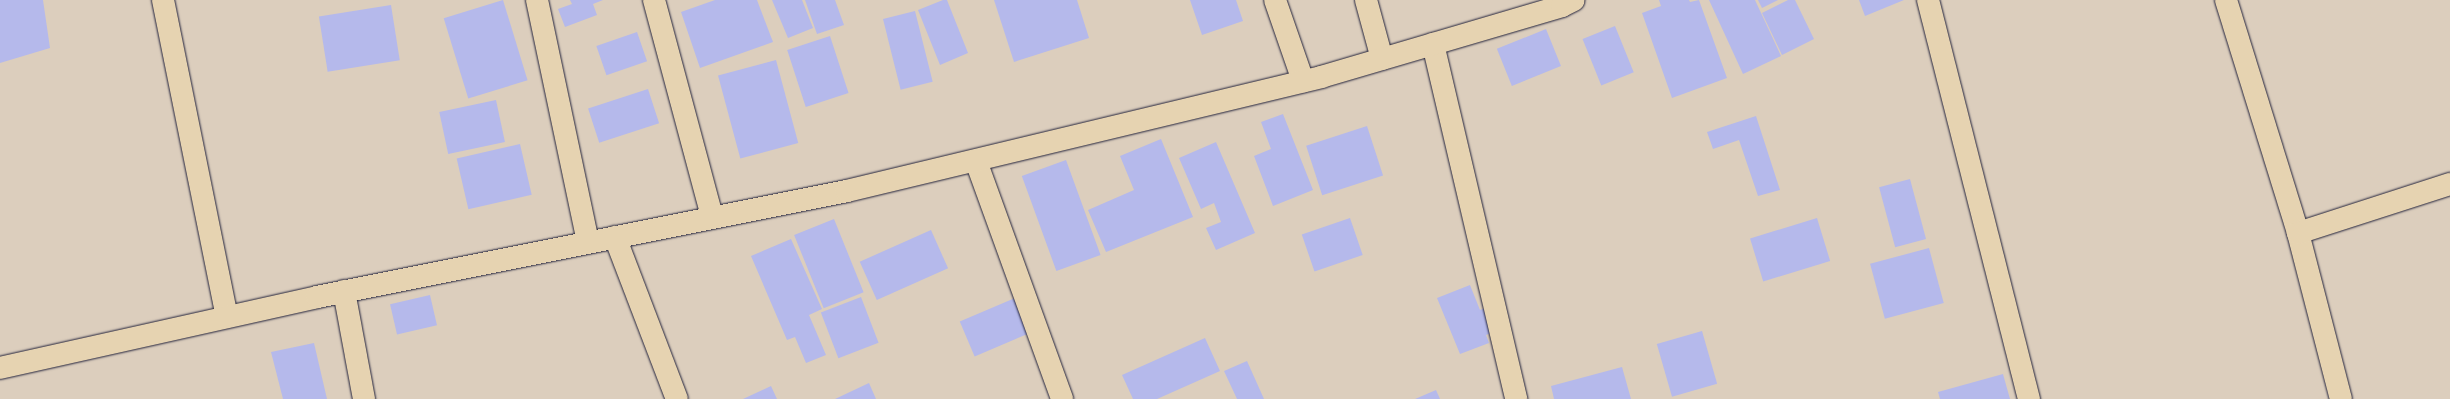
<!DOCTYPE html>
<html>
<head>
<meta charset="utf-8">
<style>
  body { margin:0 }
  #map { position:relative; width:2450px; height:399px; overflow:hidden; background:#dccebd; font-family:Dekko,sans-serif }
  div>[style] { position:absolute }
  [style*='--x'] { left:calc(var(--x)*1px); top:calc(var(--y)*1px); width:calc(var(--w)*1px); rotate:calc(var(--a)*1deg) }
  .building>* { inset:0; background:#b5b9eb; transform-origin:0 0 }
  .roads { filter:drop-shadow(0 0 1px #22223b) drop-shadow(0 0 1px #22223b) }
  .street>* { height:22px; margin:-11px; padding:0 11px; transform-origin:11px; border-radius:11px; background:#e6d3b1 }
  span { translate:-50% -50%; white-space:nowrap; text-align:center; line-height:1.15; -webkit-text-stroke:3px #e6d3b1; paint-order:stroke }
</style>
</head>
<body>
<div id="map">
  <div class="building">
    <div style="clip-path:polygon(0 0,43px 0,50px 48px,0 63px)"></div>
    <div style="left:503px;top:0;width:84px;height:62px;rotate:73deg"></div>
    <div style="clip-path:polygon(570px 0,603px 0,593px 4px,597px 15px,565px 27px,558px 9px,572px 4px)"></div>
    <div style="clip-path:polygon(715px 0,757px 0,773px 42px,700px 68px,681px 12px)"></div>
    <div style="clip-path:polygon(772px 0,802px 0,813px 28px,788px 38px)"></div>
    <div style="clip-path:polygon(805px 0,835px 0,844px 25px,817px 34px)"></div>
    <div style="clip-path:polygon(943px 0,947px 0,968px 53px,940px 65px,918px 10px)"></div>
    <div style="clip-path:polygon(994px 0,1077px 0,1089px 38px,1014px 62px)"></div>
    <div style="clip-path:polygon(1190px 0,1236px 0,1243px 21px,1202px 35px)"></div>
    <div style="clip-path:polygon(1659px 0,1689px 0,1690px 2px,1699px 0,1727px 78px,1672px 98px,1642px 13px,1661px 6px)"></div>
    <div style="clip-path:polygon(1709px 0,1755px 0,1781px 56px,1743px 74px)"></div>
    <div style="clip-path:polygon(1758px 0,1778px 0,1762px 8px)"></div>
    <div style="clip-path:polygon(1788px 0,1795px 0,1814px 39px,1782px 55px,1762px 13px)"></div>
    <div style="clip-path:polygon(1859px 0,1904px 0,1865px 16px)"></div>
    <div style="left:391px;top:5px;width:56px;height:73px;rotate:81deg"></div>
    <div style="left:915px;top:11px;width:73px;height:33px;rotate:76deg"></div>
    <div style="left:1615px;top:26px;width:50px;height:35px;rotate:68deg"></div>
    <div style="left:1546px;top:29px;width:40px;height:53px;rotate:68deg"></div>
    <div style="left:637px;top:32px;width:31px;height:43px;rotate:71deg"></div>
    <div style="left:830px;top:36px;width:60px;height:45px;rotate:72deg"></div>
    <div style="left:776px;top:60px;width:86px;height:60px;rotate:75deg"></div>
    <div style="left:648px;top:89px;width:36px;height:63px;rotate:72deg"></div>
    <div style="left:496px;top:100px;width:43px;height:58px;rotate:78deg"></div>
    <div style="clip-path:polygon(1283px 114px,1313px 190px,1273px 206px,1254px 156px,1271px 149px,1261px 122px)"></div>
    <div style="clip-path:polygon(1756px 116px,1780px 190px,1758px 196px,1739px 140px,1713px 149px,1707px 132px)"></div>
    <div style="left:1367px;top:126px;width:52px;height:64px;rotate:72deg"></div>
    <div style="clip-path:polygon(1161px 139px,1193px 217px,1106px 252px,1088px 210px,1134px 190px,1120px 156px)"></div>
    <div style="clip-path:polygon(1216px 142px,1255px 233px,1216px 250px,1206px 228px,1221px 222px,1214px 203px,1201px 209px,1179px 158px)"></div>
    <div style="left:520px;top:144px;width:52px;height:65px;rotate:77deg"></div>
    <div style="left:1066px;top:160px;width:101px;height:47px;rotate:70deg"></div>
    <div style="left:1910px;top:179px;width:62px;height:32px;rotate:75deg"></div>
    <div style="left:1350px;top:218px;width:39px;height:51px;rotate:71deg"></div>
    <div style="left:1817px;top:218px;width:45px;height:70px;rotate:73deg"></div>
    <div style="left:834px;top:219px;width:79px;height:43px;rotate:68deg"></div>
    <div style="left:931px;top:230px;width:42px;height:78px;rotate:66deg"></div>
    <div style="clip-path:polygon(791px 239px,822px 309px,809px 315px,826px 355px,806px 363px,795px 337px,787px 340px,751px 256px)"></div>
    <div style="left:1929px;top:248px;width:57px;height:61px;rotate:75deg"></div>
    <div style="clip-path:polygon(1470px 285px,1480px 310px,1488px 307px,1497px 331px,1486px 335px,1489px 343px,1460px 354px,1437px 298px)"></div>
    <div style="left:430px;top:295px;width:31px;height:41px;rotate:77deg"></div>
    <div style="left:861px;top:297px;width:49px;height:43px;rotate:69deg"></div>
    <div style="left:1015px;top:298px;width:38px;height:60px;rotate:67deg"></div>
    <div style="left:1702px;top:331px;width:55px;height:47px;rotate:74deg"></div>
    <div style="clip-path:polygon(1205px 338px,1220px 371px,1157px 399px,1133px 399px,1122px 375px)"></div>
    <div style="clip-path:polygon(314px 343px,327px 399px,283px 399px,271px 352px)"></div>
    <div style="clip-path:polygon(1247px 361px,1264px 399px,1237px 399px,1224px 371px)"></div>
    <div style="clip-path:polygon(1622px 367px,1631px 399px,1554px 399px,1551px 386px)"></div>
    <div style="clip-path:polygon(2003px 374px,2010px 399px,1940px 399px,1938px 392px)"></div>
    <div style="clip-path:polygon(869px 383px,876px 399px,835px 399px)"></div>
    <div style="clip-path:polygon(771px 386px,777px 399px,743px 399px)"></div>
    <div style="clip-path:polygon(1436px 390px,1440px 399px,1415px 399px)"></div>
  </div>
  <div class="roads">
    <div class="street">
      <div style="--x:163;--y:0;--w:323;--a:78.6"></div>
      <div style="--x:537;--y:0;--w:247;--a:78.1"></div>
      <div style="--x:654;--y:0;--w:225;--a:75"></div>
      <div style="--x:1275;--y:0;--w:86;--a:70.9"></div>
      <div style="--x:1366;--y:0;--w:61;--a:74.8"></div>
      <div style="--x:1928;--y:0;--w:412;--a:75.8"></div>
      <div style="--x:2226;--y:0;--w:244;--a:72.8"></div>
      <div style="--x:2298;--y:233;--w:171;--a:75.5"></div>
      <div style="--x:1433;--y:44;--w:365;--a:76.8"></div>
      <div style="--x:976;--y:161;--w:253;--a:70.1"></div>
      <div style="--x:2298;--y:233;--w:160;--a:-17.9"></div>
      <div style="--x:615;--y:237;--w:173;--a:69.1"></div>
      <div style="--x:344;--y:291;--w:110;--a:79.5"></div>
      <div style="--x:0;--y:368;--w:325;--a:-12.6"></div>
      <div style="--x:317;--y:297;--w:540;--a:-11.31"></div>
      <div style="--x:847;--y:191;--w:488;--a:-13.5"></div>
      <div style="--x:1321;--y:77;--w:251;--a:-16.4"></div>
      <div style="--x:1562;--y:6;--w:13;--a:-27"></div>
    </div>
  </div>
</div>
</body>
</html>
